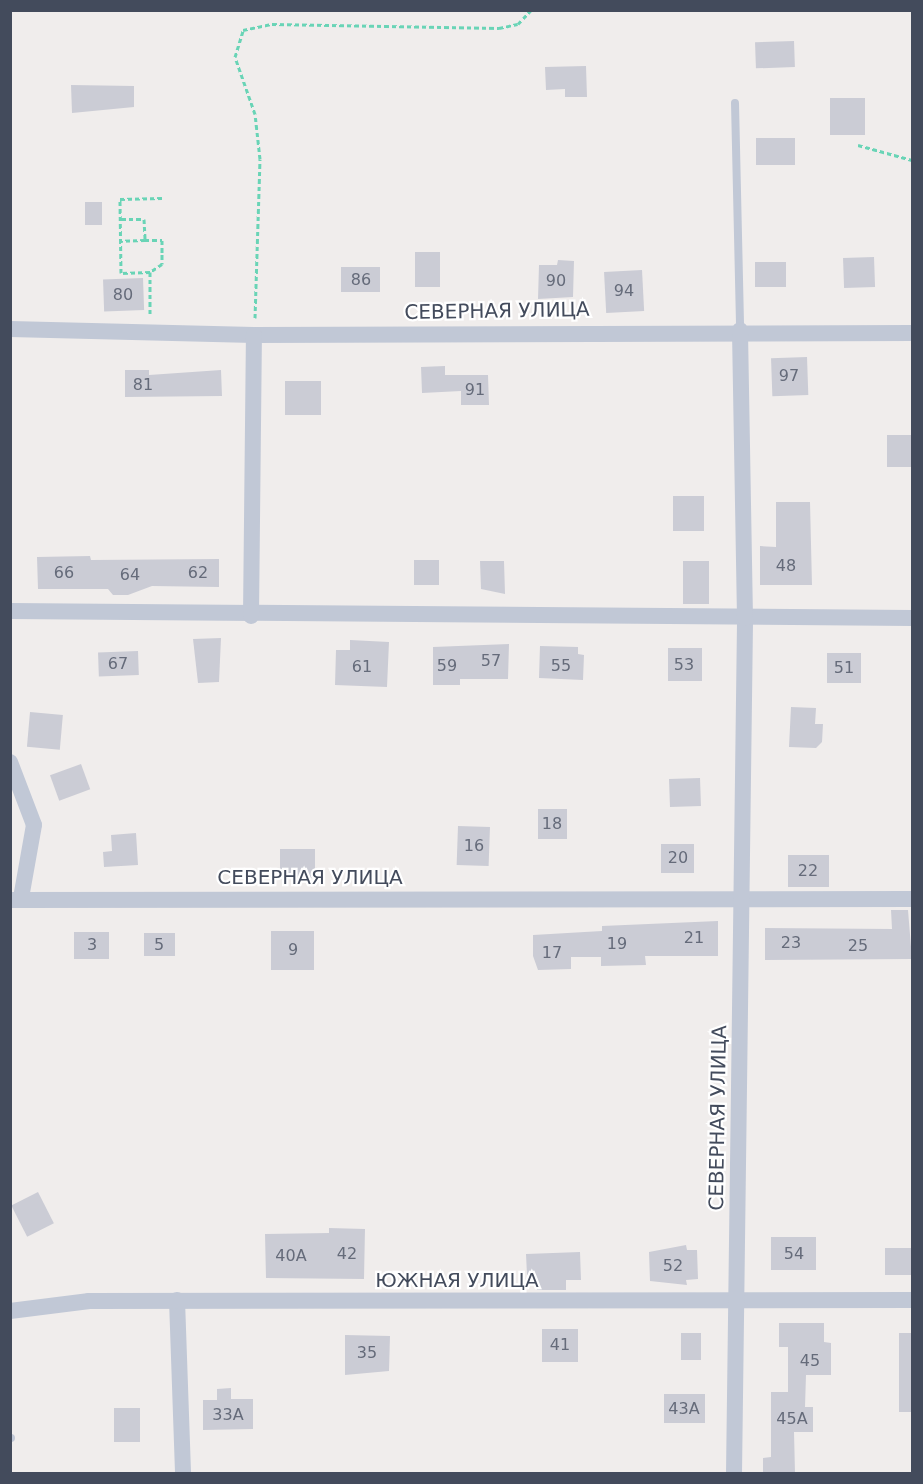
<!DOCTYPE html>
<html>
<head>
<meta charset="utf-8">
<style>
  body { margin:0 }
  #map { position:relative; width:923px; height:1484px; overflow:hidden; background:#f0edec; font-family:"DejaVu Sans",sans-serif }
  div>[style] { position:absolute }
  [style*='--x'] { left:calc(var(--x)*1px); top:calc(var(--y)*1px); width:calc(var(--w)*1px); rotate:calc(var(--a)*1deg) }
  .building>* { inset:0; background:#cbccd5; transform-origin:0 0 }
  .path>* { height:3px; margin-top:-1.5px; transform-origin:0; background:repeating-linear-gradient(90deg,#69d4b6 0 4.5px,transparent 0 7.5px) }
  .lane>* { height:8px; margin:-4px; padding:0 4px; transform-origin:4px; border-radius:4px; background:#c1c8d6 }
  .street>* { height:16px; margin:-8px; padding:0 8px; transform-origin:8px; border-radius:8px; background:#c1c8d6 }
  span { translate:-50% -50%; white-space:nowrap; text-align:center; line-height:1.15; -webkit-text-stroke:4.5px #fff; paint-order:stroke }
  .number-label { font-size:16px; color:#656b7a }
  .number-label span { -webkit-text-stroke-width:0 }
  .street-label { font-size:20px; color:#434b5c }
  .frame { position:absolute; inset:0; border:12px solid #434b5c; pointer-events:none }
</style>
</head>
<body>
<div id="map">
  <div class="building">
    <div style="left:794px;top:41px;width:26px;height:39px;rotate:88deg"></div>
    <div style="clip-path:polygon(586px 66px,587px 97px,565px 97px,565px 89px,546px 90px,545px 67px)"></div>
    <div style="clip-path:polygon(71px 85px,134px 86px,134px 107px,72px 113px)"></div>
    <div style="left:830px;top:98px;width:35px;height:37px"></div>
    <div style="left:795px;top:138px;width:27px;height:39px;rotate:90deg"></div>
    <div style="left:85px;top:202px;width:17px;height:23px"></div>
    <div style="left:415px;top:252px;width:25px;height:35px"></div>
    <div style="left:874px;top:257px;width:30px;height:31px;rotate:88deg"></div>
    <div style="clip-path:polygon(558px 260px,574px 261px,573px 297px,538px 299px,539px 265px,557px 265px)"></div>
    <div style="left:755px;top:262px;width:31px;height:25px"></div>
    <div style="left:341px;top:267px;width:39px;height:25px"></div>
    <div style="left:642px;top:270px;width:41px;height:38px;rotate:87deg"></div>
    <div style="left:143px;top:278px;width:32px;height:40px;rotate:88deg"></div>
    <div style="left:807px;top:357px;width:38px;height:36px;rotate:88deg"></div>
    <div style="clip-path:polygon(445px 366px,445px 375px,488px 375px,489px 405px,461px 405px,461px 391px,422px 393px,421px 367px)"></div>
    <div style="clip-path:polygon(125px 370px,149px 370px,149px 375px,221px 370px,222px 396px,125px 397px)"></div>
    <div style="left:321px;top:381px;width:34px;height:36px;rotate:90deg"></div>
    <div style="left:912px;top:435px;width:32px;height:25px;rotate:90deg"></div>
    <div style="left:673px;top:496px;width:31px;height:35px"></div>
    <div style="clip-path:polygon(776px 502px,810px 502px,812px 585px,760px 585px,760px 546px,776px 547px)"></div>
    <div style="clip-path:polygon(90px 556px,91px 560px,219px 559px,219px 587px,152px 586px,128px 595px,113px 595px,108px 589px,38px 589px,37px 557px)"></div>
    <div style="left:414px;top:560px;width:25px;height:25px"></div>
    <div style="clip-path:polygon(480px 561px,504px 561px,505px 594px,481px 589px)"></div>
    <div style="left:683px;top:561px;width:26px;height:43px"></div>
    <div style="clip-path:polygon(221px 638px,219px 682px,198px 683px,193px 639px)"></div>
    <div style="clip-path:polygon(350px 640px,389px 642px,387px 687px,335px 685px,336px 650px,350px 650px)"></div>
    <div style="clip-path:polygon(509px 644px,508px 679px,460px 679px,460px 685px,433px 685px,433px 647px)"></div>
    <div style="clip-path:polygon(540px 646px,578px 647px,578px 654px,584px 655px,583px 680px,539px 678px)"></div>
    <div style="left:668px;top:648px;width:34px;height:33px"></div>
    <div style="left:138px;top:651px;width:24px;height:40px;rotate:88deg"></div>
    <div style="left:827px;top:653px;width:34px;height:30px"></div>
    <div style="clip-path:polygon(791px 707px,816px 708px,815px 724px,823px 724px,822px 742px,816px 748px,789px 747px)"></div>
    <div style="left:30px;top:712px;width:33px;height:35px;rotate:5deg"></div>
    <div style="left:81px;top:764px;width:27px;height:33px;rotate:70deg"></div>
    <div style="left:700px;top:778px;width:28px;height:31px;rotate:88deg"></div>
    <div style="left:538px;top:809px;width:29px;height:30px"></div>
    <div style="left:458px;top:826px;width:32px;height:39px;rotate:2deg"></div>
    <div style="clip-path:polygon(136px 833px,138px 865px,104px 867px,103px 852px,112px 851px,111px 835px)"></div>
    <div style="left:661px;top:844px;width:33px;height:29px"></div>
    <div style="left:280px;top:849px;width:35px;height:29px"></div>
    <div style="left:788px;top:855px;width:41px;height:32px"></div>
    <div style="clip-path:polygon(891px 910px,908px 910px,912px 959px,765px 960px,765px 928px,892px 929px)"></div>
    <div style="clip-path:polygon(718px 921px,718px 956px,645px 956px,646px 965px,601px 966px,601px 957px,571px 957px,571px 969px,538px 970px,533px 956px,533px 935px,602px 931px,602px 926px)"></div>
    <div style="left:271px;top:931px;width:43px;height:39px"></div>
    <div style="left:74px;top:932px;width:35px;height:27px"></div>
    <div style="left:144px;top:933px;width:31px;height:23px"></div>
    <div style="left:38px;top:1192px;width:35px;height:30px;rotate:63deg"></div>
    <div style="clip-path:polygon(329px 1228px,365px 1229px,364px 1279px,266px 1278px,265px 1234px,329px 1233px)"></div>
    <div style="left:816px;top:1237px;width:33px;height:45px;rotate:90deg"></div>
    <div style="clip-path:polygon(686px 1245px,687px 1250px,697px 1250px,698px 1279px,686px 1280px,687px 1285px,650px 1281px,649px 1252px)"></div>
    <div style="left:912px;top:1248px;width:27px;height:27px;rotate:90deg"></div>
    <div style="clip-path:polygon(580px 1252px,581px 1280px,566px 1280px,566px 1290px,537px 1290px,536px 1275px,527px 1275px,526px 1254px)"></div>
    <div style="clip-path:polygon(779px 1323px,824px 1323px,824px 1342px,831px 1343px,831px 1375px,806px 1375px,805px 1407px,813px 1407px,813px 1432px,794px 1432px,795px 1473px,763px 1473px,763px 1458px,771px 1457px,771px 1392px,788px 1392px,788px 1347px,779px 1347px)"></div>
    <div style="left:542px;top:1329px;width:36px;height:33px"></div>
    <div style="left:701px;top:1333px;width:27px;height:20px;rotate:90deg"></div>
    <div style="left:899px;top:1333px;width:13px;height:79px"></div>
    <div style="clip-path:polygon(345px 1335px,390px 1336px,389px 1371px,345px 1375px)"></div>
    <div style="clip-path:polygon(231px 1388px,231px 1399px,253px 1399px,253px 1429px,203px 1430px,203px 1400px,217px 1400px,217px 1389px)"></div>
    <div style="left:664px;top:1394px;width:41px;height:29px"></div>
    <div style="left:114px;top:1408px;width:26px;height:34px"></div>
  </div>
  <div class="path">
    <div style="--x:858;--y:145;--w:56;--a:15.5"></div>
    <div style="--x:121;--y:219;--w:23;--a:0"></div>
    <div style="--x:144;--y:219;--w:21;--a:87"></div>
    <div style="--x:145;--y:240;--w:23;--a:178"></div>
    <div style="--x:145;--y:240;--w:17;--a:0"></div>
    <div style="--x:162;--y:240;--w:24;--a:90"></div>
    <div style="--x:162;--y:264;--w:14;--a:146"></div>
    <div style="--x:150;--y:272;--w:44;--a:90"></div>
    <div style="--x:150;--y:272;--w:29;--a:178"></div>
    <div style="--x:121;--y:273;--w:74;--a:-90.8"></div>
    <div style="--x:120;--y:199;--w:42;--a:-1.4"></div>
    <div style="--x:255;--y:318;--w:159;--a:-88.2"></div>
    <div style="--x:260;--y:159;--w:45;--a:-96.3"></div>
    <div style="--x:255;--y:114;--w:60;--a:-109.3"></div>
    <div style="--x:235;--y:57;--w:28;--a:-73"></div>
    <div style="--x:243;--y:30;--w:30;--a:-12"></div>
    <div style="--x:272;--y:24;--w:227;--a:1"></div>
    <div style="--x:499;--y:28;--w:19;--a:-12"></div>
    <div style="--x:518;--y:24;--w:19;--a:-47"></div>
  </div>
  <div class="lane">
    <div style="--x:735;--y:103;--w:227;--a:88.7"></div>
    <div style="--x:10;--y:1438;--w:1;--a:0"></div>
  </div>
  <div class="street">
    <div style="--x:10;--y:329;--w:244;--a:1.4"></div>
    <div style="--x:254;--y:335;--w:658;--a:-0.17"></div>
    <div style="--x:10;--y:611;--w:902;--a:0.44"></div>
    <div style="--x:251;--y:616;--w:281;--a:-89.4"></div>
    <div style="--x:10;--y:762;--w:67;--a:69.1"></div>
    <div style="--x:34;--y:825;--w:74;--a:100.1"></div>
    <div style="--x:10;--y:900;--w:902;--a:-0.06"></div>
    <div style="--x:177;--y:1300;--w:174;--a:88"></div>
    <div style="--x:10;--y:1311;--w:80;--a:-7.2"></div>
    <div style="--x:89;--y:1301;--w:823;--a:-0.07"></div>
    <div style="--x:734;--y:1474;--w:856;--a:-89.26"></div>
    <div style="--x:745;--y:618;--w:288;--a:-91"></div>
  </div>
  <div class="number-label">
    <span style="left:361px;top:280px">86</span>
    <span style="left:556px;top:281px">90</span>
    <span style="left:624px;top:291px">94</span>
    <span style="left:123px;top:295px">80</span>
    <span style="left:789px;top:376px">97</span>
    <span style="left:143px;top:385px">81</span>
    <span style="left:475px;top:390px">91</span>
    <span style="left:786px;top:566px">48</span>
    <span style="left:64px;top:573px">66</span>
    <span style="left:198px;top:573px">62</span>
    <span style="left:130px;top:575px">64</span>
    <span style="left:491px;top:661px">57</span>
    <span style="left:118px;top:664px">67</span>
    <span style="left:684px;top:665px">53</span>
    <span style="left:447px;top:666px">59</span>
    <span style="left:561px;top:666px">55</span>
    <span style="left:362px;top:667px">61</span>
    <span style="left:844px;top:668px">51</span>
    <span style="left:552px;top:824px">18</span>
    <span style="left:474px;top:846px">16</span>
    <span style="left:678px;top:858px">20</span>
    <span style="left:808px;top:871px">22</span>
    <span style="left:694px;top:938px">21</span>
    <span style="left:791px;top:943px">23</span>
    <span style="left:617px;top:944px">19</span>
    <span style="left:92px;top:945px">3</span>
    <span style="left:159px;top:945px">5</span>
    <span style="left:858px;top:946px">25</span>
    <span style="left:293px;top:950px">9</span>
    <span style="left:552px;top:953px">17</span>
    <span style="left:347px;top:1254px">42</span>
    <span style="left:794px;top:1254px">54</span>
    <span style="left:291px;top:1256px">40А</span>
    <span style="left:673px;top:1266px">52</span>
    <span style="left:560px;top:1345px">41</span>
    <span style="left:367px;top:1353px">35</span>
    <span style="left:810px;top:1361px">45</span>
    <span style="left:684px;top:1409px">43А</span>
    <span style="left:228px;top:1415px">33А</span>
    <span style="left:792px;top:1419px">45А</span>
  </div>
  <div class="street-label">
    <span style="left:497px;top:311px;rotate:-1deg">СЕВЕРНАЯ УЛИЦА</span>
    <span style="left:310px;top:877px">СЕВЕРНАЯ УЛИЦА</span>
    <span style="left:718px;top:1118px;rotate:-89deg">СЕВЕРНАЯ УЛИЦА</span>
    <span style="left:457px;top:1280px">ЮЖНАЯ УЛИЦА</span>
  </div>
  <div class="frame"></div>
</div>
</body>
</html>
